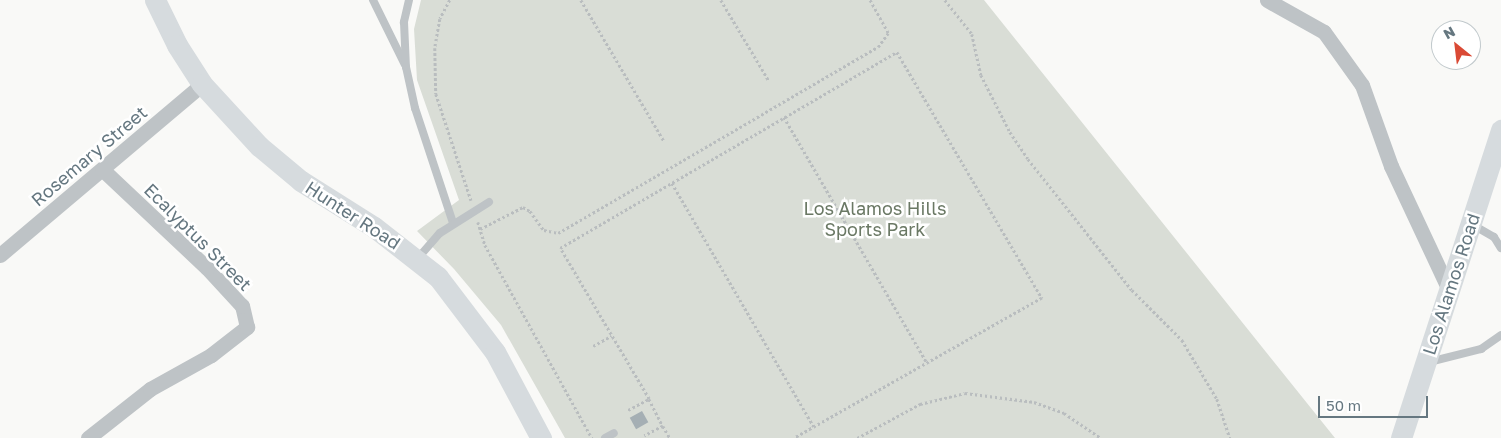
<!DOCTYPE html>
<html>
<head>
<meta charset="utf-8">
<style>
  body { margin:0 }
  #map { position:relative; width:1501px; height:438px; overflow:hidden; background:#f9f9f7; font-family:"Golos Text",sans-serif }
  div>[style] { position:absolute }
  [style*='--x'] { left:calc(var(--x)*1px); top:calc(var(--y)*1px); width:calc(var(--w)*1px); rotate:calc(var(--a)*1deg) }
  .green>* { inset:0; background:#d9ddd6 }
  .building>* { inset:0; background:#a5afb4; transform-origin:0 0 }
  .path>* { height:2.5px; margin-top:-1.25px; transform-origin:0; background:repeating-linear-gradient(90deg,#b9bdbf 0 2.5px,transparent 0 5px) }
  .lane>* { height:8px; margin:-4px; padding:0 4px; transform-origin:4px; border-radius:4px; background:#bec3c6 }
  .street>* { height:15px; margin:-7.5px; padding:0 7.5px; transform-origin:7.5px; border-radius:7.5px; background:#bec3c6 }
  .secondary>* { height:21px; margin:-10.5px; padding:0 10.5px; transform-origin:10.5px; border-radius:10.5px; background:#d6dbde }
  span { translate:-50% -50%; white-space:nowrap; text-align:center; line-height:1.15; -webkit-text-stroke:5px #fff; paint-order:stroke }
  .street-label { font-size:18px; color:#657780 }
  .park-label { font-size:18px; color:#6a7864 }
  .north { position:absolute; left:1431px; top:20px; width:50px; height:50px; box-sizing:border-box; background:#fff; border:1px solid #c1c9cc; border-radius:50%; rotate:331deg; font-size:14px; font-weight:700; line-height:20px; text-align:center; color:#657780 }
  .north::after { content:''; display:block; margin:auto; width:18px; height:22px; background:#da4a35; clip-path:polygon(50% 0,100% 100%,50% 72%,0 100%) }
  .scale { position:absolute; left:1318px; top:396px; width:110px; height:22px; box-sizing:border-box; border:2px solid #657780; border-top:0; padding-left:6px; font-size:15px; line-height:18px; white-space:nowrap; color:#657780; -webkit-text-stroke:4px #fff; paint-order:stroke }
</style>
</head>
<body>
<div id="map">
  <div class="green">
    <div style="clip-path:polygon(421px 0,984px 0,1335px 438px,565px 438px,501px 325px,454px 269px,417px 231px,459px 200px,417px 80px,414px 29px)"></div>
  </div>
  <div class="building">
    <div style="left:642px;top:411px;width:13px;height:14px;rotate:61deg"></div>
  </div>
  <div class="path">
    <div style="--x:450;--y:0;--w:21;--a:118"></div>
    <div style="--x:440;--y:19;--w:29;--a:100"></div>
    <div style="--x:435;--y:48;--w:46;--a:88.8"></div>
    <div style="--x:436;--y:94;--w:112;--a:71.7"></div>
    <div style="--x:581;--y:0;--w:164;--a:59.5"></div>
    <div style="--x:721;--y:0;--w:94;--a:59.3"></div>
    <div style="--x:945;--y:0;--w:43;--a:51.5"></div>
    <div style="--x:972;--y:34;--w:42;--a:77.6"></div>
    <div style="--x:981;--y:75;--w:64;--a:63"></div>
    <div style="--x:1010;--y:132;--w:32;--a:56"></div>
    <div style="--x:1028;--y:159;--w:167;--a:51.6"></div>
    <div style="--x:1132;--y:290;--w:71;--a:45"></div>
    <div style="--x:1182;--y:340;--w:69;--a:59.3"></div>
    <div style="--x:1217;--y:399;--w:41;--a:71.6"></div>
    <div style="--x:784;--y:117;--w:285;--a:59.8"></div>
    <div style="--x:672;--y:183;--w:282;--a:59.8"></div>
    <div style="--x:478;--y:222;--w:24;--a:73"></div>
    <div style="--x:485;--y:245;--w:221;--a:61"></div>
    <div style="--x:480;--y:229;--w:48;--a:-27.1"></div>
    <div style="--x:523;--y:207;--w:8;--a:30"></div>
    <div style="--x:530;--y:211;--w:24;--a:54"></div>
    <div style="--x:544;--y:230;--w:14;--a:12"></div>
    <div style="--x:558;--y:233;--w:370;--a:-30.2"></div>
    <div style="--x:878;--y:47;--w:17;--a:-54"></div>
    <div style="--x:888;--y:33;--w:38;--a:-119"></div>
    <div style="--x:593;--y:346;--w:21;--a:-29"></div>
    <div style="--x:649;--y:399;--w:175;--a:-120.5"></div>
    <div style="--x:560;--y:248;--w:390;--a:-30.2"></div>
    <div style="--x:897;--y:52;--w:286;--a:59.5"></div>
    <div style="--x:1042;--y:298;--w:284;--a:150.5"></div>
    <div style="--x:628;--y:410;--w:24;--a:-28"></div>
    <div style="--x:649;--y:399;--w:30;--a:63"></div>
    <div style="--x:663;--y:426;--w:21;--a:152"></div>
    <div style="--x:663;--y:426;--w:14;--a:60"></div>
    <div style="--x:857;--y:438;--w:72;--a:-28.4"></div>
    <div style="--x:920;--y:404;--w:46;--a:-13.7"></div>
    <div style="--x:965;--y:393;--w:70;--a:7.4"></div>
    <div style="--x:1034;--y:402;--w:32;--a:20"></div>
    <div style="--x:1064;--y:413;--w:45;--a:34"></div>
  </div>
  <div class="lane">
    <div style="--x:373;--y:0;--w:72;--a:63.8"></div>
    <div style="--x:409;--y:0;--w:23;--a:103"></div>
    <div style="--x:404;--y:22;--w:45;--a:87.5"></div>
    <div style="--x:406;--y:67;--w:42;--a:77.6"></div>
    <div style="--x:415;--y:108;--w:121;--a:71.7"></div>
    <div style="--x:1473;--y:225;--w:24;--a:30"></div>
    <div style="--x:1494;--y:237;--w:13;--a:58"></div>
    <div style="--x:418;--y:258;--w:33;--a:-49"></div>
    <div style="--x:440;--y:233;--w:58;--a:-32.3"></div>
    <div style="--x:1429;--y:362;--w:54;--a:-14"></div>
    <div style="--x:1481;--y:349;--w:24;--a:-35"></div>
    <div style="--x:605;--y:438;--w:10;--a:-29"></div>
  </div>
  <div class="street">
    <div style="--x:1267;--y:0;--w:65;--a:29.3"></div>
    <div style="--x:1324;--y:32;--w:65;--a:54.4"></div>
    <div style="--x:1362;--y:85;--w:86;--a:70.3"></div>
    <div style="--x:1391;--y:166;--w:137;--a:64.9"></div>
    <div style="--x:0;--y:255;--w:265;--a:-40.2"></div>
    <div style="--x:88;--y:438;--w:79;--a:-38.3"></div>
    <div style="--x:150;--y:389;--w:70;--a:-29.1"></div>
    <div style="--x:211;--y:355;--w:46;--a:-37.9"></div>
    <div style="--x:247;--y:327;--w:22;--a:-103"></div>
    <div style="--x:242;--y:306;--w:52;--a:-132.6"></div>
    <div style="--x:207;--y:268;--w:144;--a:-136.7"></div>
  </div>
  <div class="secondary">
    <div style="--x:155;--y:0;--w:50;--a:63.9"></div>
    <div style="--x:177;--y:45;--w:46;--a:57.3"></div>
    <div style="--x:202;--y:84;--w:84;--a:47.4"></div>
    <div style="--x:259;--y:146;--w:55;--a:39.8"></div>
    <div style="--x:301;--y:181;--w:86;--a:32.2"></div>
    <div style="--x:374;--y:227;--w:81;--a:38"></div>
    <div style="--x:438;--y:277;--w:94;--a:52.8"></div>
    <div style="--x:495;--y:352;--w:98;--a:61.9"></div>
    <div style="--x:1401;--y:438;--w:324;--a:-72"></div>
  </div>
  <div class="street-label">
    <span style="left:89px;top:156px;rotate:-40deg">Rosemary Street</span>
    <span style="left:353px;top:215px;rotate:33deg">Hunter Road</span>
    <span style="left:198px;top:237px;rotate:45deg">Ecalyptus Street</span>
    <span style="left:1451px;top:284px;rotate:-72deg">Los Alamos Road</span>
  </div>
  <div class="park-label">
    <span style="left:875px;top:219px">Los Alamos Hills<br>Sports Park</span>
  </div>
  <div class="north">N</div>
  <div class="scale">50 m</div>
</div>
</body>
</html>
